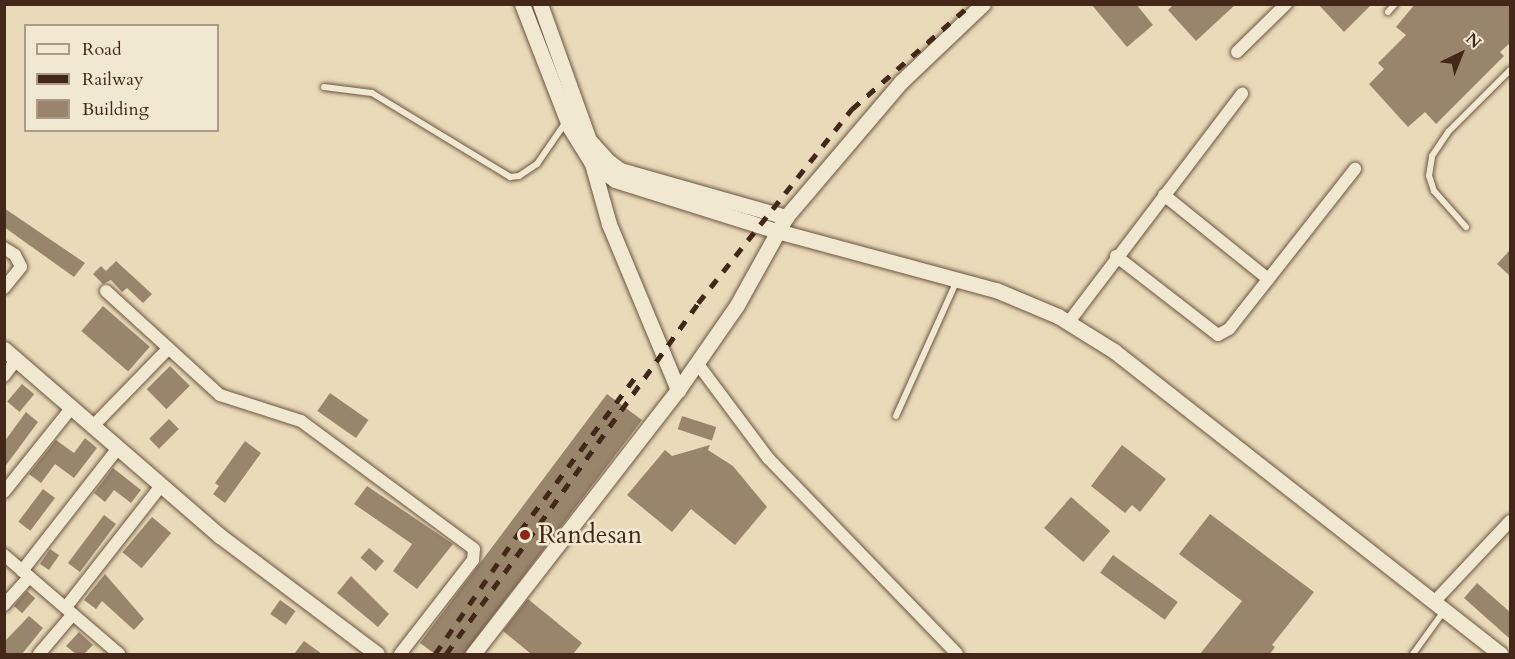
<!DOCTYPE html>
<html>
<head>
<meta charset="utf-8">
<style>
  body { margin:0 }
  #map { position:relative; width:1515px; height:659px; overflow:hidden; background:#e9dbb9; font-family:Cardo,serif }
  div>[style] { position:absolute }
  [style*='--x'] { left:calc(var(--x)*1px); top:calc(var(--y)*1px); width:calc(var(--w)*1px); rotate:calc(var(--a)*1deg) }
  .building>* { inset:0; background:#99856c; transform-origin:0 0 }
  .roads { filter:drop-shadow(0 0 2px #6c5441) drop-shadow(0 0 2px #6c5441) }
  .service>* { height:6px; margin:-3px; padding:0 3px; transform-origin:3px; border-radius:3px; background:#f1e8d2 }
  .minor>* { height:12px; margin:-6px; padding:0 6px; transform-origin:6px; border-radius:6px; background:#f1e8d2 }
  .tertiary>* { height:15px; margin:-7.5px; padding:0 7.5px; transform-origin:7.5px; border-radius:7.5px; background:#f1e8d2 }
  .rail>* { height:4.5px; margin-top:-2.25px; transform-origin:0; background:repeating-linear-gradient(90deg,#432719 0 10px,transparent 0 20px) }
  .dots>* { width:16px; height:16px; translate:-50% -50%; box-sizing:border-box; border:3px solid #f1e8d2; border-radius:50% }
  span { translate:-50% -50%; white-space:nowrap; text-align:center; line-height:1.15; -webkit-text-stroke:5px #f1e8d2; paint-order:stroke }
  .poi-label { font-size:26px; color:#432719 }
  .left { translate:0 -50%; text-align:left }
  .frame { position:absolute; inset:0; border:6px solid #432719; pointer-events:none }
  .legend { position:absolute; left:24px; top:24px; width:195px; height:108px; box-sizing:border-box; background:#f1e8d2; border:2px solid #ab9b88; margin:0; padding:8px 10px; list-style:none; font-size:18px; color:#432719 }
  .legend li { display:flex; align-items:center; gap:12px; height:30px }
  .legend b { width:30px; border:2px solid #ab9b88 }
  .north { position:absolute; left:1431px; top:24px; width:60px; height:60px; -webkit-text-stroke:4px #f1e8d2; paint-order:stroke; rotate:43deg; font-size:16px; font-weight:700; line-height:24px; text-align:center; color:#432719 }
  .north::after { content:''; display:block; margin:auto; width:21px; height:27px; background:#432719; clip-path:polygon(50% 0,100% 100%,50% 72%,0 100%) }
</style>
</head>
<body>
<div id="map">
  <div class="building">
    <div style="clip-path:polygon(1091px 4px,1136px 4px,1153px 25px,1127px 47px)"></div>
    <div style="clip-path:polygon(1174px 4px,1236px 4px,1196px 41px,1168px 10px)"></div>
    <div style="clip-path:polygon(1318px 4px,1372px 4px,1344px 32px)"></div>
    <div style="clip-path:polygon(1415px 4px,1510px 4px,1510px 43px,1500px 52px,1504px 56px,1436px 124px,1425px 112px,1408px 127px,1369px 84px,1384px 69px,1378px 63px,1406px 35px,1396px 27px)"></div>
    <div style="clip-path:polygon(4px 208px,85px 263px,74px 277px,4px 227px)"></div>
    <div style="clip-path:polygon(1510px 250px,1510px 276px,1497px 264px)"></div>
    <div style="clip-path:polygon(116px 261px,152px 294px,143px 303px,127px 288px,122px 292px,111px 280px,103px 284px,93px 274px,101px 266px,106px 271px)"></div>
    <div style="left:103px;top:306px;width:62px;height:33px;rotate:41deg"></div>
    <div style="left:170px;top:366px;width:28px;height:33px;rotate:45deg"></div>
    <div style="left:22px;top:384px;width:16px;height:23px;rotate:40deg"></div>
    <div style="left:330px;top:393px;width:47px;height:22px;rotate:35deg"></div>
    <div style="clip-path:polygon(607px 394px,642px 420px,464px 654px,435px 654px,420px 643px)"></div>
    <div style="clip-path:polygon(26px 412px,38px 422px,4px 468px,4px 442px)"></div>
    <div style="left:682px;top:416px;width:36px;height:14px;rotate:18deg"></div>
    <div style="left:169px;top:419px;width:14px;height:28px;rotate:45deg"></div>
    <div style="clip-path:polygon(85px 438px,97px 448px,74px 478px,55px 464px,41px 483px,29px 474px,56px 440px,74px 453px)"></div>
    <div style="clip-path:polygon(245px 441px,261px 453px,225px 503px,213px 494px,219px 486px,215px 483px)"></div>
    <div style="clip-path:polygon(710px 445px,708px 450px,733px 466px,767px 507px,735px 545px,691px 509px,672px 532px,627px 495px,665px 450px,672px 456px)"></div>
    <div style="clip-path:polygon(1122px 445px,1166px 479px,1140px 512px,1132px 505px,1125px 513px,1091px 486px)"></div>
    <div style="clip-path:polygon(113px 468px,141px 490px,131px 503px,114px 490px,105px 502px,94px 493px)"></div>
    <div style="clip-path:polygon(367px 486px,453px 544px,417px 589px,393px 571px,412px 544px,354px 504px)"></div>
    <div style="left:43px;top:489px;width:15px;height:41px;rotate:37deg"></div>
    <div style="left:1071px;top:497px;width:52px;height:41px;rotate:41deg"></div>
    <div style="clip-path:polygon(1210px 514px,1314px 592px,1272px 645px,1275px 647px,1270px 654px,1200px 654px,1242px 601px,1179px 554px)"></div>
    <div style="left:104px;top:515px;width:15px;height:60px;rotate:37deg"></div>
    <div style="left:152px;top:517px;width:25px;height:46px;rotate:40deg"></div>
    <div style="left:369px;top:548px;width:20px;height:13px;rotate:41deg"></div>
    <div style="left:50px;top:549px;width:11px;height:18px;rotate:34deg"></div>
    <div style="left:1113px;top:555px;width:80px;height:22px;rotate:36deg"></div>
    <div style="clip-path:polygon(105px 574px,144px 619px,134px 630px,102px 601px,96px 609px,84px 600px)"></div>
    <div style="clip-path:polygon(351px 576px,389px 614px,378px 627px,337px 593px)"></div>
    <div style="clip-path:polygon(1477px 583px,1510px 612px,1510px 639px,1464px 598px)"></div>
    <div style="left:27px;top:591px;width:11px;height:20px;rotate:41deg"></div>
    <div style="clip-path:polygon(528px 599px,582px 643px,573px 654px,531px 654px,503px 631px)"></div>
    <div style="left:280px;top:600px;width:19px;height:17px;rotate:35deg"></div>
    <div style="clip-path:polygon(29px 616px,43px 628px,22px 654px,4px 654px,4px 642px)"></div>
    <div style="clip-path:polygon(79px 632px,93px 645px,84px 654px,76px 654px,66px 646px)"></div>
    <div style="clip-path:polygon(304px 641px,322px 654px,294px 654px)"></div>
  </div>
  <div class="roads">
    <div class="service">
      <div style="--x:1388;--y:12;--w:11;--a:-49"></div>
      <div style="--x:324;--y:87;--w:48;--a:7.1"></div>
      <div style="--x:372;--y:93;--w:162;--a:31.3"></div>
      <div style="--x:510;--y:177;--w:9;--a:-6"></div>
      <div style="--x:519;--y:176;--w:22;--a:-34"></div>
      <div style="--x:537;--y:164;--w:51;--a:-55.4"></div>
      <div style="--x:1466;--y:227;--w:48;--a:-131.6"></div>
      <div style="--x:1434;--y:191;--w:16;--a:-108"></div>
      <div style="--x:1429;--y:176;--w:20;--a:-81"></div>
      <div style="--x:1432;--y:156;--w:29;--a:-56"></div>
      <div style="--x:1448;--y:132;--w:88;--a:-45"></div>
      <div style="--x:896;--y:416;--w:149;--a:-65.8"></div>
      <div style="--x:1413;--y:654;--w:53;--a:-54.2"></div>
    </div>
    <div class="minor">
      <div style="--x:1237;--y:52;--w:69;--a:-44.4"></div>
      <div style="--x:1164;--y:195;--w:134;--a:38.9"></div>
      <div style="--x:4;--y:248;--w:13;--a:32"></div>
      <div style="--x:15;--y:255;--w:13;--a:63"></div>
      <div style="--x:21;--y:267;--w:27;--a:129"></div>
      <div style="--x:1116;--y:256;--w:129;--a:37.8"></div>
      <div style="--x:1218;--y:335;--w:13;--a:-29"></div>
      <div style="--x:1229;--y:329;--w:204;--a:-51.8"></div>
      <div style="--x:106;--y:291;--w:154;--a:42.4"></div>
      <div style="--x:220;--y:395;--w:85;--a:17.8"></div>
      <div style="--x:301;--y:421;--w:215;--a:36.5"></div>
      <div style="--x:474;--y:549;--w:11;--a:95"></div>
      <div style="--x:473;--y:560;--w:119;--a:127.8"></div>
      <div style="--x:1068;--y:323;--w:288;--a:-52.8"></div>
      <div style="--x:697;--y:363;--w:119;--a:53.2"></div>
      <div style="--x:768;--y:458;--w:272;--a:46"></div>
      <div style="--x:4;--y:376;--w:20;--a:-53"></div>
      <div style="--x:94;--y:425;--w:107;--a:-45.8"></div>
      <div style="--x:4;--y:492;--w:109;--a:-51.3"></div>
      <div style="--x:4;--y:555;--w:152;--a:40.7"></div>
      <div style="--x:22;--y:571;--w:157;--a:-52"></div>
      <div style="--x:1434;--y:602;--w:111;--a:-46.8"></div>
      <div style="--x:4;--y:605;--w:38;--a:-48"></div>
      <div style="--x:66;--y:607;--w:154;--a:-51.9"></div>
      <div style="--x:39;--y:654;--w:52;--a:-49.6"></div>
    </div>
    <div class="tertiary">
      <div style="--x:522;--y:4;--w:133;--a:68.8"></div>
      <div style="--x:570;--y:128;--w:40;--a:58"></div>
      <div style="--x:591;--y:162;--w:30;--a:37"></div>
      <div style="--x:615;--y:180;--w:170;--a:17.5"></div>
      <div style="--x:777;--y:231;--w:227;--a:15.1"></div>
      <div style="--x:996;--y:290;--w:67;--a:22.8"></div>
      <div style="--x:1058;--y:316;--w:66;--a:32"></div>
      <div style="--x:1114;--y:351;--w:491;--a:38.1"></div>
      <div style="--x:540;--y:4;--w:145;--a:70.2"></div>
      <div style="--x:589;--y:140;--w:28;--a:48"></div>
      <div style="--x:608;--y:161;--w:15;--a:37"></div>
      <div style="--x:620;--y:170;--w:173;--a:15.8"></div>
      <div style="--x:591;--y:160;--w:66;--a:74.3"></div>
      <div style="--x:609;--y:224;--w:180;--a:67.4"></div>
      <div style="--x:4;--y:349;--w:286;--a:40.9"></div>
      <div style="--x:220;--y:536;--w:196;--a:36.9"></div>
      <div style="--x:473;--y:654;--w:334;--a:-52.2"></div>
      <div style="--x:678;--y:390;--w:103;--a:-55.2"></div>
      <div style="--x:737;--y:305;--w:101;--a:-60.9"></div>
      <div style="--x:786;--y:217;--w:177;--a:-49.6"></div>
      <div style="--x:901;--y:82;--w:113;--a:-43.6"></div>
    </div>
  </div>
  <div class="rail">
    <div style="--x:435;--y:654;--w:150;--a:-55.4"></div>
    <div style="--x:520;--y:531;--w:199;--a:-53.2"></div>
    <div style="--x:446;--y:654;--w:432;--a:-54.3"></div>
    <div style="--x:698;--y:303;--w:248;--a:-51.6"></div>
    <div style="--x:852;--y:109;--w:159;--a:-41.4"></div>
  </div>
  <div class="dots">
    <div style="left:525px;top:535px;background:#8f2418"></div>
  </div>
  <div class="poi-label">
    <span class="left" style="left:538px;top:535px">Randesan</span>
  </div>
  <div class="frame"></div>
  <ul class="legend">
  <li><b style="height:8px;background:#f1e8d2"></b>Road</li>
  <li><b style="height:8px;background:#432719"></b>Railway</li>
  <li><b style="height:16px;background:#99856c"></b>Building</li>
  </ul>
  <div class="north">N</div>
</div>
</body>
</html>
